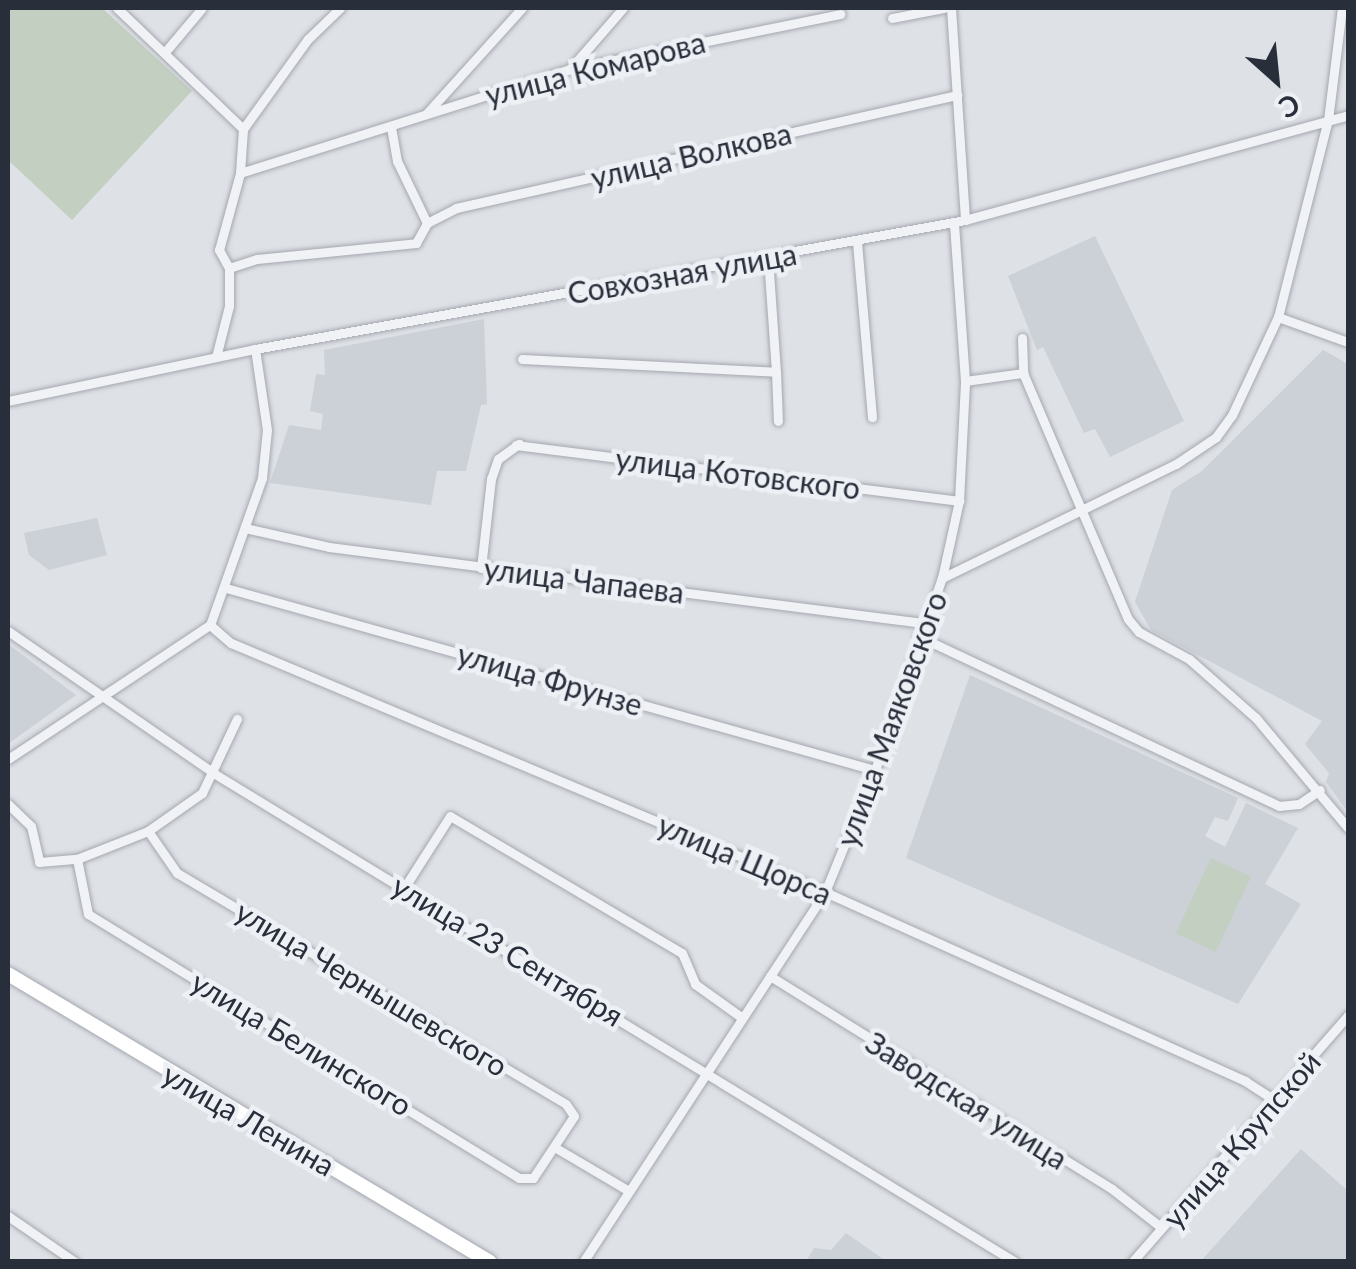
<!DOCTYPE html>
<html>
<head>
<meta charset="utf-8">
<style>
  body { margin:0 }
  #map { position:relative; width:1356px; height:1269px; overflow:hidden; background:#dee1e6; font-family:Lato,sans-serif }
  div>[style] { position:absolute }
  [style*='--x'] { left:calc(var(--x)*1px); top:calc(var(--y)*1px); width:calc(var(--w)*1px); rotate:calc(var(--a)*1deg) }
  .built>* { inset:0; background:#ccd0d7 }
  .green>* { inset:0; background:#c3cfc0; transform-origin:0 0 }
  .roads { filter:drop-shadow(0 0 2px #a4a8af) drop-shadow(0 0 2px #a4a8af) }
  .street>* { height:9px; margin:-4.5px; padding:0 4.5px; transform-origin:4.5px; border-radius:4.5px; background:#f0f2f5 }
  .primary>* { height:14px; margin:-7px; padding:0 7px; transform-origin:7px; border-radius:7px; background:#fff }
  span { translate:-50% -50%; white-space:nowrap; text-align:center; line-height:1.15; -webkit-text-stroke:9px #edf0f4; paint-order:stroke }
  .street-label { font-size:30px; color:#292e3b }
  .frame { position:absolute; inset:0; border:10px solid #292e3b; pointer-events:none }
  .north { position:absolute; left:1226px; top:30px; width:100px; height:100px; -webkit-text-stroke:8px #edf0f4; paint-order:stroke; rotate:153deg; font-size:28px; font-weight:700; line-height:40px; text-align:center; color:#292e3b }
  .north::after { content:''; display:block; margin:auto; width:35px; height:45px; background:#292e3b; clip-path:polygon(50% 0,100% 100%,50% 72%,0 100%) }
</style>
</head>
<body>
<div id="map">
  <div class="built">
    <div style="clip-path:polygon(1095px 236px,1184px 421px,1110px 457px,1095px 429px,1084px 433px,1043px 347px,1037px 350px,1008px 276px)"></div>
    <div style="clip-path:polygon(484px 319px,487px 404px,481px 405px,466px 471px,437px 471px,431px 505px,270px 483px,289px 425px,321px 430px,323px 414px,310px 411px,316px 374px,325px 375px,324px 350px)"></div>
    <div style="clip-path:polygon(1323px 350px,1348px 364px,1348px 812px,1326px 782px,1329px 773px,1305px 744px,1322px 721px,1151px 630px,1135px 602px,1172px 490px,1202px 471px)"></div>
    <div style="clip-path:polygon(97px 518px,107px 555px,49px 570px,29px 555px,24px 533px)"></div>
    <div style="clip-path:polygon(8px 644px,76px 695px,8px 744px)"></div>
    <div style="clip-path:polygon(970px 675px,1238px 798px,1228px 821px,1215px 817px,1205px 836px,1225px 847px,1246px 803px,1298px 828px,1265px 884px,1301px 904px,1238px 1004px,906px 858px)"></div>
    <div style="clip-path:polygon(1301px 1149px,1348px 1191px,1348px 1261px,1201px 1261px)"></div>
    <div style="clip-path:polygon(846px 1233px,886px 1261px,806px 1261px,814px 1248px,831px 1250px)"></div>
  </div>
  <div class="green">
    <div style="clip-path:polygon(8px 8px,102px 8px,192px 91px,72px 220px,8px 160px)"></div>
    <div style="left:1211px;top:858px;width:44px;height:83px;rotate:25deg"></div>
  </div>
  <div class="roads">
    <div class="street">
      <div style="--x:117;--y:8;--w:175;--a:43.8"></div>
      <div style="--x:951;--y:8;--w:212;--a:86.2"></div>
      <div style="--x:892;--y:18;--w:53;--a:-10.9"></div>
      <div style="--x:165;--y:52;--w:57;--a:-49.9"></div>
      <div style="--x:570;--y:69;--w:81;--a:-49"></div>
      <div style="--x:427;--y:113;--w:142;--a:-47.9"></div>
      <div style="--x:391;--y:127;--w:35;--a:80"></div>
      <div style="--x:397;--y:161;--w:69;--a:64.2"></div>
      <div style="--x:240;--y:173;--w:346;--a:-17.5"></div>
      <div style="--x:570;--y:69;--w:276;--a:-11.5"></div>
      <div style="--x:427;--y:223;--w:33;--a:-27"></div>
      <div style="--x:456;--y:208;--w:514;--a:-12.71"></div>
      <div style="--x:857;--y:242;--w:176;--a:85.1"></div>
      <div style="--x:229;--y:268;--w:29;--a:-18"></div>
      <div style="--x:257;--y:259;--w:160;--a:-5.7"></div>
      <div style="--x:416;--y:243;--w:23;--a:-61"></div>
      <div style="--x:1278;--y:317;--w:74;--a:19.7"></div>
      <div style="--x:1022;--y:338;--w:35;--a:88"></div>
      <div style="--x:216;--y:357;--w:53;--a:-75.7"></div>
      <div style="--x:229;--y:306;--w:38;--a:-90"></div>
      <div style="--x:229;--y:268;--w:21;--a:-119"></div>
      <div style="--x:219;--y:250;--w:80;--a:-74.7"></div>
      <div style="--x:240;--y:173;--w:44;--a:-86.1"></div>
      <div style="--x:243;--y:129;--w:111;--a:-54.2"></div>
      <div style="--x:308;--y:39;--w:45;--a:-44.1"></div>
      <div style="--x:522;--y:359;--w:254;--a:2.9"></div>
      <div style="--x:776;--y:372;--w:115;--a:-94"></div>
      <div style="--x:776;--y:372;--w:49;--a:87.7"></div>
      <div style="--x:965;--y:381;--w:59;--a:-7.9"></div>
      <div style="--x:1023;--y:373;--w:267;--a:66.9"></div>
      <div style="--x:1128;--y:619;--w:17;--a:50"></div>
      <div style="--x:1139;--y:632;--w:57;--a:28.4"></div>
      <div style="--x:1189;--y:659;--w:89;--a:41.4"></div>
      <div style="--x:1256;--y:718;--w:143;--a:50.1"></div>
      <div style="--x:8;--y:401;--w:252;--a:-11.9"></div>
      <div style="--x:255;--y:349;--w:722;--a:-10.3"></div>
      <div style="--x:965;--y:220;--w:397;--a:-15.3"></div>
      <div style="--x:516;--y:445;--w:447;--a:7.2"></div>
      <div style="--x:245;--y:528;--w:86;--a:12.7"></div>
      <div style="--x:329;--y:547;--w:599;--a:7.29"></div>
      <div style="--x:481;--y:568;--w:90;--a:-83.6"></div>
      <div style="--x:491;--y:479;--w:21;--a:-71"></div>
      <div style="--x:498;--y:459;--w:26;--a:-36"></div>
      <div style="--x:942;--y:578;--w:260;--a:-26"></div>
      <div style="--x:1176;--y:464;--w:48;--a:-34"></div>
      <div style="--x:1216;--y:437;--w:27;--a:-54"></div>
      <div style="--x:1232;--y:415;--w:108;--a:-64.9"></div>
      <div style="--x:1278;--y:317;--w:203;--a:-75.8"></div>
      <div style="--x:1328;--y:120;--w:113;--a:-82.9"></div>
      <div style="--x:226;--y:588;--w:674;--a:15.67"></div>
      <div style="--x:210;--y:625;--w:28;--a:41"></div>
      <div style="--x:231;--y:643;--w:644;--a:22.74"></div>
      <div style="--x:825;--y:892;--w:461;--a:24.2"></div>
      <div style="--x:1245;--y:1081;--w:38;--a:33"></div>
      <div style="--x:210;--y:625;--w:156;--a:-70.5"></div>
      <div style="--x:262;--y:478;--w:48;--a:-84.1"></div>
      <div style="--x:267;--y:430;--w:82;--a:-98.4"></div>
      <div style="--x:8;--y:631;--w:252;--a:34.6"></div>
      <div style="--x:215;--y:774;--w:937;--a:31.38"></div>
      <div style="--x:918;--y:636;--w:399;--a:25.2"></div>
      <div style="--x:1279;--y:806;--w:20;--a:-6"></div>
      <div style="--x:1299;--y:804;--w:25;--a:-34"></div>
      <div style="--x:8;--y:759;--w:242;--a:-33.6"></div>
      <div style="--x:8;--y:804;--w:32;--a:44"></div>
      <div style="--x:31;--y:826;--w:37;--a:77"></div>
      <div style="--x:39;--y:862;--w:38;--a:-5"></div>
      <div style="--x:77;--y:859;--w:76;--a:-21.5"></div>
      <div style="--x:148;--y:831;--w:66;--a:-35.1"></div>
      <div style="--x:202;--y:793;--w:82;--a:-64.7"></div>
      <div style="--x:77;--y:859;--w:56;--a:78.7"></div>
      <div style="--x:88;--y:914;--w:505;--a:31.49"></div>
      <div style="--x:519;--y:1178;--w:14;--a:0"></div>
      <div style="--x:533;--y:1178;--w:74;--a:-56.5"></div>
      <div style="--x:574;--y:1116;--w:14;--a:-124"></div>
      <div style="--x:566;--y:1104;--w:452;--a:-149.3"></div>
      <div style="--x:177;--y:873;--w:51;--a:-124.6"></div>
      <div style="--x:404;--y:888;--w:85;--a:-57.4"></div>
      <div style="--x:450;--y:816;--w:269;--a:30.6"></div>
      <div style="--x:682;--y:953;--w:34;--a:67"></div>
      <div style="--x:695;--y:984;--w:57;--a:35.7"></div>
      <div style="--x:770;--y:976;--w:403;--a:31.9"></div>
      <div style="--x:1112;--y:1189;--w:63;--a:38"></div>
      <div style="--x:556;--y:1148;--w:82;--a:30.6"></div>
      <div style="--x:8;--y:1216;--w:81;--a:34.5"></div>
      <div style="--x:583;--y:1262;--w:442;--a:-56.8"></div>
      <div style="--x:825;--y:892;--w:132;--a:-67.7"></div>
      <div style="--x:875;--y:770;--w:203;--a:-70.8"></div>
      <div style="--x:942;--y:578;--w:79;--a:-77.6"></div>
      <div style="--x:959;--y:501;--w:120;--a:-87.1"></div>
      <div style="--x:965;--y:381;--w:159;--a:-94"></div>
      <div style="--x:1132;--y:1262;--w:328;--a:-48.8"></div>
    </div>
    <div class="primary">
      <div style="--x:8;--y:974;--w:561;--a:30.86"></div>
    </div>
  </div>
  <div class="street-label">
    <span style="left:595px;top:68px;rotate:-14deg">улица Комарова</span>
    <span style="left:691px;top:155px;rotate:-13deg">улица Волкова</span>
    <span style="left:682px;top:273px;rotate:-10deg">Совхозная улица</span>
    <span style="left:738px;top:473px;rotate:7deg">улица Котовского</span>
    <span style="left:584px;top:580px;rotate:7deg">улица Чапаева</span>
    <span style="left:550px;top:679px;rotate:16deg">улица Фрунзе</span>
    <span style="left:891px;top:719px;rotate:-70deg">улица Маяковского</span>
    <span style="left:745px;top:859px;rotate:23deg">улица Щорса</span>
    <span style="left:508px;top:950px;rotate:31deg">улица 23 Сентября</span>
    <span style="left:372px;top:988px;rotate:31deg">улица Чернышевского</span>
    <span style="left:302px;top:1043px;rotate:31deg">улица Белинского</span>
    <span style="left:967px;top:1100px;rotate:32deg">Заводская улица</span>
    <span style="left:249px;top:1119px;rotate:30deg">улица Ленина</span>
    <span style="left:1241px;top:1139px;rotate:-49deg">улица Крупской</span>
  </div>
  <div class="frame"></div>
  <div class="north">С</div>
</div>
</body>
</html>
